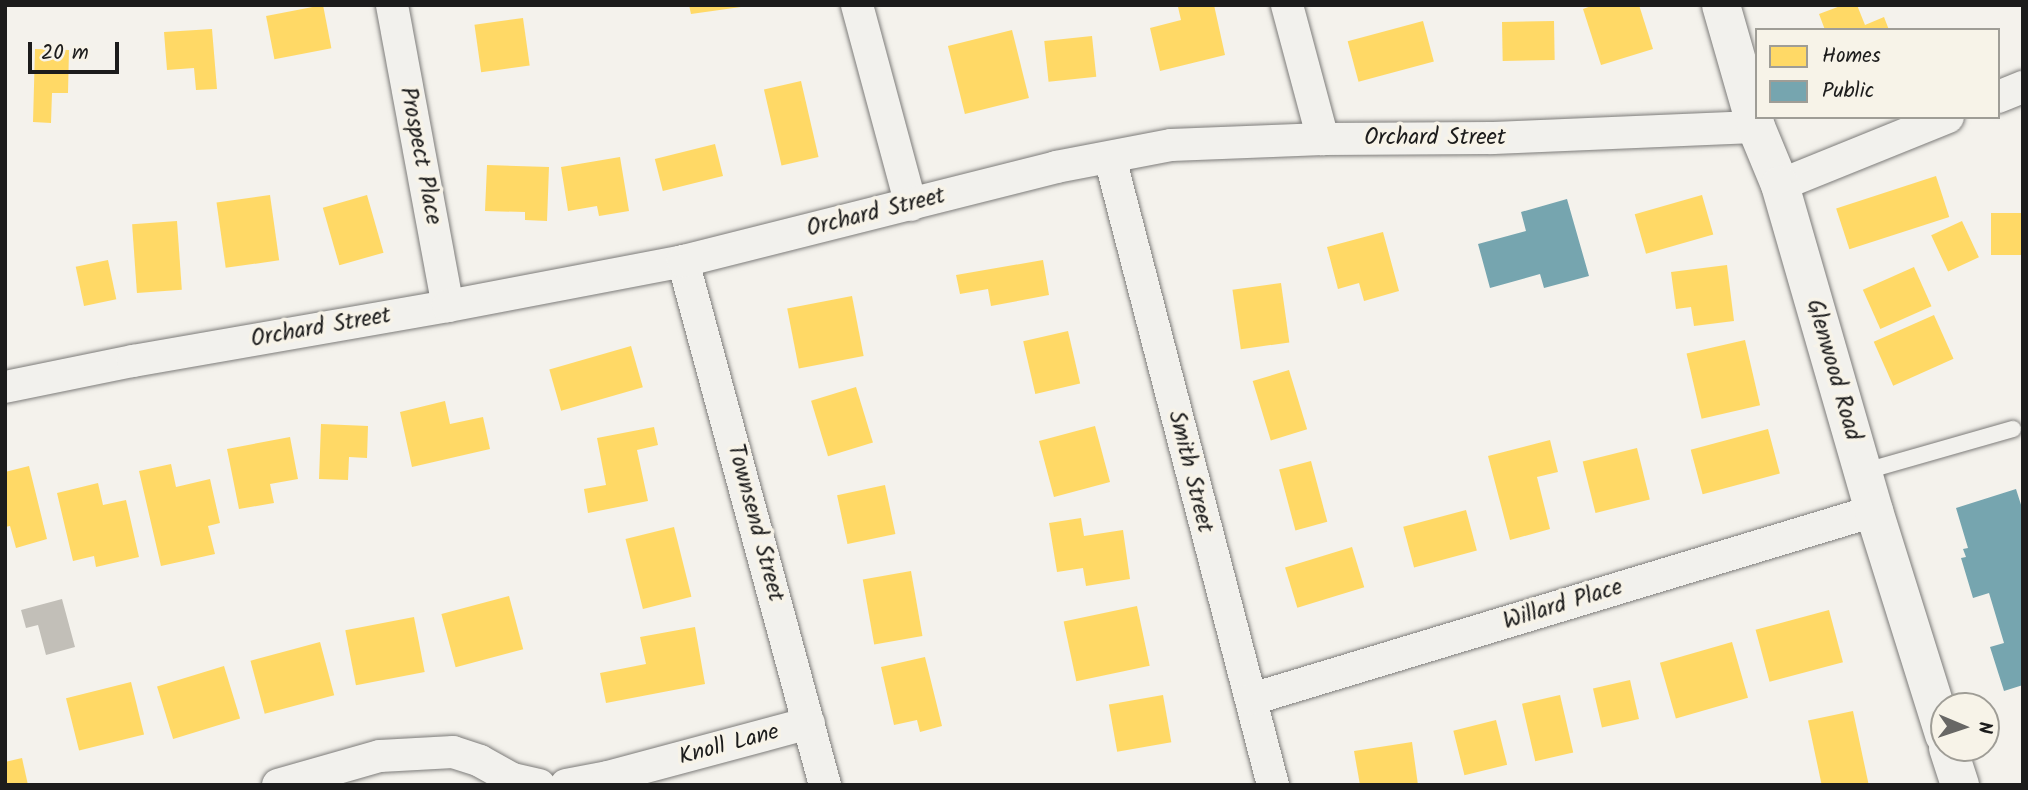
<!DOCTYPE html>
<html>
<head>
<meta charset="utf-8">
<style>
  body { margin:0 }
  #map { position:relative; width:2028px; height:790px; overflow:hidden; background:#f4f2ec; font-family:Kalam,sans-serif }
  div>[style] { position:absolute }
  [style*='--x'] { left:calc(var(--x)*1px); top:calc(var(--y)*1px); width:calc(var(--w)*1px); rotate:calc(var(--a)*1deg) }
  .water>* { inset:0; background:#c2bfb8 }
  .homes>* { inset:0; background:#ffd966; transform-origin:0 0 }
  .public>* { inset:0; background:#76a5af }
  .roads { filter:drop-shadow(0 0 2px #7d7c7a) drop-shadow(0 0 2px #7d7c7a) }
  .service>* { height:16px; margin:-8px; padding:0 8px; transform-origin:8px; border-radius:8px; background:#f2f1ed }
  .minor>* { height:32px; margin:-16px; padding:0 16px; transform-origin:16px; border-radius:16px; background:#f2f1ed }
  .secondary>* { height:38px; margin:-19px; padding:0 19px; transform-origin:19px; border-radius:19px; background:#f2f1ed }
  span { translate:-50% -50%; white-space:nowrap; text-align:center; line-height:1.15; -webkit-text-stroke:7px #f7f3e8; paint-order:stroke }
  .street-label { font-size:23px; color:#1c1c1c }
  .frame { position:absolute; inset:0; border:7px solid #1c1c1c; pointer-events:none }
  .legend { position:absolute; left:1755px; top:28px; width:245px; height:91px; box-sizing:border-box; background:#f7f3e8; border:2px solid #9f9d96; margin:0; padding:9px 12px; list-style:none; font-size:21px; color:#1c1c1c }
  .legend li { display:flex; align-items:center; gap:14px; height:35px }
  .legend b { width:35px; border:2px solid #9f9d96 }
  .north { position:absolute; left:1930px; top:692px; width:70px; height:70px; box-sizing:border-box; background:#f7f3e8; border:2px solid #9f9d96; border-radius:50%; rotate:92deg; font-size:19px; font-weight:700; line-height:28px; text-align:center; color:#1c1c1c }
  .north::after { content:''; display:block; margin:auto; width:24px; height:32px; background:#686765; clip-path:polygon(50% 0,100% 100%,50% 72%,0 100%) }
  .scale { position:absolute; left:28px; top:42px; width:91px; height:32px; box-sizing:border-box; border:4px solid #1c1c1c; border-top:0; padding-left:9px; font-size:21px; line-height:24px; white-space:nowrap; color:#1c1c1c; -webkit-text-stroke:5px #f7f3e8; paint-order:stroke }
</style>
</head>
<body>
<div id="map">
  <div class="water">
    <div style="clip-path:polygon(62px 599px,75px 647px,46px 655px,38px 625px,26px 628px,21px 610px)"></div>
  </div>
  <div class="homes">
    <div style="left:323px;top:5px;width:44px;height:58px;rotate:79deg"></div>
    <div style="clip-path:polygon(689px 5px,741px 5px,741px 7px,691px 14px)"></div>
    <div style="clip-path:polygon(1214px 5px,1225px 55px,1160px 71px,1150px 28px,1181px 20px,1178px 7px)"></div>
    <div style="clip-path:polygon(1594px 5px,1639px 5px,1653px 49px,1601px 65px,1583px 9px)"></div>
    <div style="clip-path:polygon(1843px 5px,1857px 5px,1865px 25px,1884px 17px,1889px 30px,1825px 30px,1819px 14px)"></div>
    <div style="left:523px;top:18px;width:48px;height:49px;rotate:82deg"></div>
    <div style="left:1423px;top:21px;width:42px;height:78px;rotate:75deg"></div>
    <div style="left:1554px;top:21px;width:39px;height:52px;rotate:89deg"></div>
    <div style="clip-path:polygon(212px 29px,217px 89px,196px 90px,194px 68px,167px 70px,164px 32px)"></div>
    <div style="left:1012px;top:30px;width:70px;height:66px;rotate:76deg"></div>
    <div style="left:1092px;top:36px;width:41px;height:48px;rotate:84deg"></div>
    <div style="clip-path:polygon(35px 49px,69px 50px,68px 93px,52px 93px,51px 123px,33px 122px)"></div>
    <div style="left:801px;top:81px;width:78px;height:38px;rotate:77deg"></div>
    <div style="left:715px;top:144px;width:33px;height:62px;rotate:76deg"></div>
    <div style="clip-path:polygon(620px 157px,629px 211px,599px 216px,597px 206px,568px 211px,561px 167px)"></div>
    <div style="clip-path:polygon(487px 165px,549px 167px,547px 221px,525px 220px,525px 212px,485px 211px)"></div>
    <div style="left:1936px;top:176px;width:43px;height:105px;rotate:72deg"></div>
    <div style="left:270px;top:195px;width:66px;height:54px;rotate:82deg"></div>
    <div style="left:367px;top:195px;width:60px;height:46px;rotate:74deg"></div>
    <div style="left:1702px;top:195px;width:41px;height:70px;rotate:74deg"></div>
    <div style="left:2023px;top:213px;width:42px;height:32px;rotate:90deg"></div>
    <div style="left:177px;top:221px;width:69px;height:45px;rotate:86deg"></div>
    <div style="left:1962px;top:221px;width:40px;height:34px;rotate:65deg"></div>
    <div style="clip-path:polygon(1383px 232px,1399px 291px,1364px 301px,1359px 283px,1338px 289px,1327px 247px)"></div>
    <div style="left:108px;top:260px;width:40px;height:33px;rotate:78deg"></div>
    <div style="clip-path:polygon(1043px 260px,1049px 295px,991px 306px,988px 289px,960px 294px,956px 275px)"></div>
    <div style="clip-path:polygon(1727px 265px,1734px 321px,1694px 326px,1691px 307px,1676px 309px,1671px 272px)"></div>
    <div style="left:1914px;top:267px;width:43px;height:56px;rotate:66deg"></div>
    <div style="left:1281px;top:283px;width:60px;height:49px;rotate:82deg"></div>
    <div style="left:852px;top:296px;width:61px;height:66px;rotate:79deg"></div>
    <div style="left:1934px;top:315px;width:48px;height:66px;rotate:66deg"></div>
    <div style="left:1068px;top:331px;width:54px;height:46px;rotate:77deg"></div>
    <div style="left:1745px;top:340px;width:67px;height:60px;rotate:77deg"></div>
    <div style="left:631px;top:346px;width:43px;height:85px;rotate:74deg"></div>
    <div style="left:1289px;top:370px;width:62px;height:38px;rotate:73deg"></div>
    <div style="left:856px;top:387px;width:58px;height:47px;rotate:73deg"></div>
    <div style="clip-path:polygon(445px 401px,450px 424px,483px 417px,490px 449px,412px 467px,400px 412px)"></div>
    <div style="clip-path:polygon(321px 424px,368px 426px,367px 458px,349px 457px,348px 480px,319px 479px)"></div>
    <div style="left:1095px;top:426px;width:58px;height:58px;rotate:75deg"></div>
    <div style="clip-path:polygon(654px 427px,658px 445px,637px 450px,648px 501px,588px 513px,584px 489px,606px 485px,597px 438px)"></div>
    <div style="left:1768px;top:429px;width:46px;height:80px;rotate:75deg"></div>
    <div style="clip-path:polygon(290px 437px,298px 479px,270px 484px,274px 503px,239px 509px,227px 449px)"></div>
    <div style="clip-path:polygon(1550px 440px,1558px 472px,1537px 477px,1550px 529px,1510px 540px,1488px 456px)"></div>
    <div style="left:1637px;top:448px;width:53px;height:56px;rotate:76deg"></div>
    <div style="left:1311px;top:461px;width:63px;height:33px;rotate:75deg"></div>
    <div style="clip-path:polygon(171px 464px,176px 487px,210px 479px,220px 523px,208px 526px,215px 554px,161px 566px,139px 471px)"></div>
    <div style="clip-path:polygon(29px 466px,47px 539px,16px 548px,10px 526px,5px 527px,5px 472px)"></div>
    <div style="clip-path:polygon(98px 483px,103px 505px,126px 500px,139px 557px,96px 567px,94px 556px,73px 561px,57px 493px)"></div>
    <div style="left:885px;top:485px;width:50px;height:49px;rotate:78deg"></div>
    <div style="left:1466px;top:510px;width:42px;height:65px;rotate:75deg"></div>
    <div style="clip-path:polygon(1081px 518px,1084px 536px,1123px 530px,1130px 579px,1086px 586px,1083px 568px,1057px 572px,1049px 523px)"></div>
    <div style="left:674px;top:527px;width:72px;height:50px;rotate:76deg"></div>
    <div style="left:1352px;top:547px;width:42px;height:70px;rotate:73deg"></div>
    <div style="left:911px;top:571px;width:66px;height:49px;rotate:80deg"></div>
    <div style="left:509px;top:596px;width:55px;height:70px;rotate:75deg"></div>
    <div style="left:1137px;top:606px;width:61px;height:75px;rotate:78deg"></div>
    <div style="left:1829px;top:610px;width:54px;height:76px;rotate:75deg"></div>
    <div style="left:414px;top:617px;width:56px;height:70px;rotate:79deg"></div>
    <div style="clip-path:polygon(695px 627px,705px 684px,606px 703px,600px 673px,646px 664px,640px 637px)"></div>
    <div style="left:320px;top:642px;width:55px;height:72px;rotate:75deg"></div>
    <div style="left:1732px;top:642px;width:58px;height:75px;rotate:74deg"></div>
    <div style="clip-path:polygon(925px 657px,942px 726px,920px 732px,917px 720px,894px 725px,881px 667px)"></div>
    <div style="left:224px;top:666px;width:55px;height:70px;rotate:73deg"></div>
    <div style="left:1630px;top:680px;width:40px;height:38px;rotate:77deg"></div>
    <div style="left:131px;top:682px;width:54px;height:67px;rotate:76deg"></div>
    <div style="left:1163px;top:695px;width:48px;height:55px;rotate:80deg"></div>
    <div style="left:1560px;top:695px;width:59px;height:39px;rotate:77deg"></div>
    <div style="left:1853px;top:711px;width:75px;height:46px;rotate:78deg"></div>
    <div style="left:1496px;top:720px;width:46px;height:44px;rotate:76deg"></div>
    <div style="clip-path:polygon(1412px 742px,1418px 785px,1360px 785px,1354px 751px)"></div>
    <div style="clip-path:polygon(22px 758px,28px 785px,5px 785px,5px 762px)"></div>
  </div>
  <div class="public">
    <div style="clip-path:polygon(1567px 199px,1589px 276px,1544px 288px,1540px 274px,1490px 288px,1478px 244px,1526px 231px,1521px 212px)"></div>
    <div style="clip-path:polygon(2016px 489px,2023px 511px,2023px 685px,2004px 691px,1990px 647px,2004px 643px,1989px 593px,1973px 598px,1961px 558px,1966px 557px,1963px 549px,1968px 548px,1956px 508px)"></div>
  </div>
  <div class="roads">
    <div class="service">
      <div style="--x:1862;--y:472;--w:157;--a:-15.9"></div>
    </div>
    <div class="minor">
      <div style="--x:392;--y:5;--w:306;--a:79.5"></div>
      <div style="--x:857;--y:5;--w:207;--a:74.9"></div>
      <div style="--x:1287;--y:5;--w:139;--a:75"></div>
      <div style="--x:1998;--y:97;--w:27;--a:-22"></div>
      <div style="--x:1110;--y:158;--w:648;--a:75.43"></div>
      <div style="--x:1780;--y:185;--w:181;--a:-22"></div>
      <div style="--x:683;--y:261;--w:543;--a:74.84"></div>
      <div style="--x:5;--y:387;--w:131;--a:-11.5"></div>
      <div style="--x:133;--y:361;--w:320;--a:-9.9"></div>
      <div style="--x:448;--y:306;--w:239;--a:-10.8"></div>
      <div style="--x:683;--y:261;--w:385;--a:-14.1"></div>
      <div style="--x:1056;--y:167;--w:117;--a:-10.8"></div>
      <div style="--x:1171;--y:145;--w:152;--a:-2.3"></div>
      <div style="--x:1323;--y:139;--w:169;--a:-0.3"></div>
      <div style="--x:1492;--y:138;--w:264;--a:-2.4"></div>
      <div style="--x:1252;--y:699;--w:650;--a:-16.82"></div>
      <div style="--x:278;--y:785;--w:106;--a:-15.9"></div>
      <div style="--x:380;--y:756;--w:73;--a:-3.1"></div>
      <div style="--x:453;--y:752;--w:28;--a:18"></div>
      <div style="--x:480;--y:761;--w:38;--a:29"></div>
      <div style="--x:513;--y:779;--w:27;--a:13"></div>
      <div style="--x:566;--y:785;--w:43;--a:-10.8"></div>
      <div style="--x:608;--y:777;--w:208;--a:-15"></div>
    </div>
    <div class="secondary">
      <div style="--x:1721;--y:5;--w:127;--a:74"></div>
      <div style="--x:1756;--y:127;--w:63;--a:67.5"></div>
      <div style="--x:1780;--y:185;--w:339;--a:73.9"></div>
      <div style="--x:1874;--y:511;--w:235;--a:72.6"></div>
      <div style="--x:1948;--y:748;--w:39;--a:72"></div>
    </div>
  </div>
  <div class="street-label">
    <span style="left:1435px;top:138px">Orchard Street</span>
    <span style="left:420px;top:156px;rotate:79deg">Prospect Place</span>
    <span style="left:876px;top:213px;rotate:-14deg">Orchard Street</span>
    <span style="left:321px;top:328px;rotate:-10deg">Orchard Street</span>
    <span style="left:1833px;top:370px;rotate:74deg">Glenwood Road</span>
    <span style="left:1190px;top:472px;rotate:76deg">Smith Street</span>
    <span style="left:755px;top:523px;rotate:75deg">Townsend Street</span>
    <span style="left:1563px;top:605px;rotate:-17deg">Willard Place</span>
    <span style="left:729px;top:745px;rotate:-15deg">Knoll Lane</span>
  </div>
  <div class="frame"></div>
  <ul class="legend">
  <li><b style="height:19px;background:#ffd966"></b>Homes</li>
  <li><b style="height:19px;background:#76a5af"></b>Public</li>
  </ul>
  <div class="north">N</div>
  <div class="scale">20 m</div>
</div>
</body>
</html>
